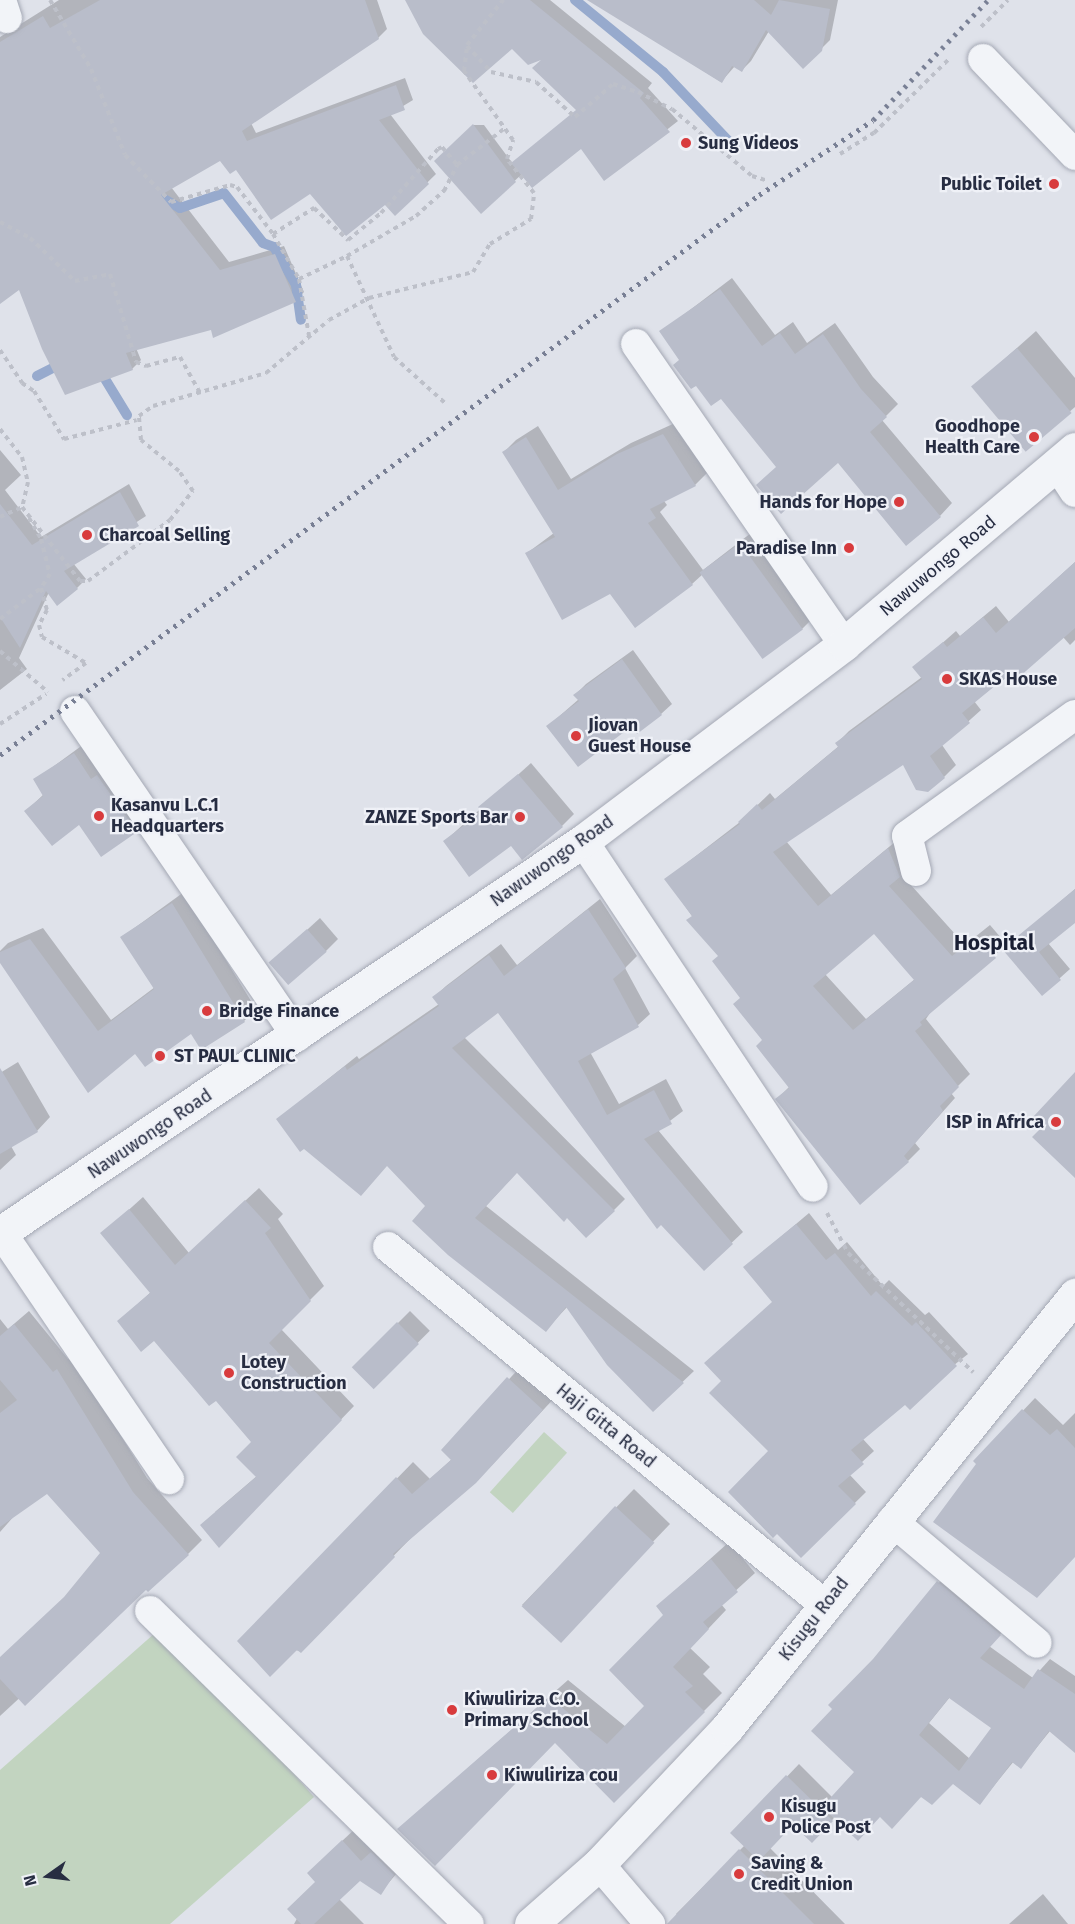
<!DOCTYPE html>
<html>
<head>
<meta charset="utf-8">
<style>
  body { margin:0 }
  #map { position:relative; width:1075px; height:1924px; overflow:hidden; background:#dfe2ea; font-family:"Fira Sans",sans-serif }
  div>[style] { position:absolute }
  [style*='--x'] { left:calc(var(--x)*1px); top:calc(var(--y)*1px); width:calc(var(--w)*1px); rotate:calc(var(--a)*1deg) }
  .green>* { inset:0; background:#c2d4c0; transform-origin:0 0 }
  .shadow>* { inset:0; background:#0003; transform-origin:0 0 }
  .stream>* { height:10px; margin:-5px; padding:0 5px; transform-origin:5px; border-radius:5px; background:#97aacd }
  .building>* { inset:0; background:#b9bdca; transform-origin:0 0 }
  .path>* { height:4px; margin-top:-2px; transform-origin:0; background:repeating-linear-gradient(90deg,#bdc0c9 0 4.5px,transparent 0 9px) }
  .roads { filter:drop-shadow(0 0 2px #a4a8b4) drop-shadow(0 0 2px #a4a8b4) }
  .minor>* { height:30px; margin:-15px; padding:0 15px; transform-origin:15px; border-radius:15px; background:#f2f4f8 }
  .tertiary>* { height:33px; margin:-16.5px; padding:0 16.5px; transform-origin:16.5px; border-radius:16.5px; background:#f2f4f8 }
  .rail>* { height:4.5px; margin-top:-2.25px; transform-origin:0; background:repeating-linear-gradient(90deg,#787f94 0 3px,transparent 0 9px) }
  .dots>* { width:16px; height:16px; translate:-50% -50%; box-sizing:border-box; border:3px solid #eff1f7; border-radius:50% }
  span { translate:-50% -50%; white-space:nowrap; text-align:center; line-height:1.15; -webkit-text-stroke:4.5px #eff1f7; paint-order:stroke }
  .poi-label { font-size:18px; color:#272d42; font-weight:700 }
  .left { translate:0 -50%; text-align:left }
  .right { translate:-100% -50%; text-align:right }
  .street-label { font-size:18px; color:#272d42 }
  .quarter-label { font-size:21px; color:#191e33; font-weight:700 }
  .north { position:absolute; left:18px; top:1846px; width:60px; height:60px; -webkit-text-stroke:4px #eff1f7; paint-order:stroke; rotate:256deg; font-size:16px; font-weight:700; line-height:24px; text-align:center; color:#272d42 }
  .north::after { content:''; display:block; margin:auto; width:21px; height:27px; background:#272d42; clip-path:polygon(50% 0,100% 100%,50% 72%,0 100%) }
</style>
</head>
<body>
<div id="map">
  <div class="green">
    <div style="left:544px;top:1432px;width:31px;height:81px;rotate:42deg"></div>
    <div style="clip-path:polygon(164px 1625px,314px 1797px,170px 1924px,0 1924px,0 1770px)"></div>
  </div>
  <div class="shadow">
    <div style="clip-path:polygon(59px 0,377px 0,387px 29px,378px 38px,251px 123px,256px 133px,405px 78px,413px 100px,390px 114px,436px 174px,395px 214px,385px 203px,310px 192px,220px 159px,171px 187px,229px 262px,284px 246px,304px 292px,295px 301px,136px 348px,141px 360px,132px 369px,19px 287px,0 302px,0 37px)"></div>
    <div style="clip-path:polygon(406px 0,550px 0,652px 83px,648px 88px,678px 121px,605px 178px,581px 147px,522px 174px,481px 212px,436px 161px,474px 125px,484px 125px,513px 164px,577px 110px,546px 56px,512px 47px)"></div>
    <div style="clip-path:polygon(591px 0,838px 0,830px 40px,803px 67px,769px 31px,751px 61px,742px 70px,735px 66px,721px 82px)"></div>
    <div style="clip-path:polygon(732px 278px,775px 335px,793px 322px,807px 343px,835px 323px,873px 377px,898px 404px,882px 420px,952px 503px,940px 516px,838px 461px,777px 466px,722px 397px,680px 360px,661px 332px)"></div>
    <div style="clip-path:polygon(1036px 331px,1075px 378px,1075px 407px,1025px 450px,973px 387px)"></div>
    <div style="clip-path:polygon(675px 423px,707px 473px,695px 485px,664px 501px,667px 505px,660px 512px,703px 570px,751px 533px,813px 618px,802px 629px,703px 574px,692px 584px,610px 592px,527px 553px,554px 533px,504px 452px,516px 440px,538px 426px,571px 479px,631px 443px)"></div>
    <div style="clip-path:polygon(0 450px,21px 475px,5px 490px,41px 537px,129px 484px,146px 516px,73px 563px,86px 579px,77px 588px,49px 592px,19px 658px,27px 669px,0 690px)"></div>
    <div style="clip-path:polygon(evenodd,1075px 562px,1075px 640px,1070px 645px,1063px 637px,974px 701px,981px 710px,942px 745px,956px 765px,944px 777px,903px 763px,786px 841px,831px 895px,901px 837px,911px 863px,901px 874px,965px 945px,990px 925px,1008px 946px,1075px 889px,1075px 921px,1048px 943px,1070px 969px,1042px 994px,1003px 948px,932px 1010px,926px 1019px,970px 1074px,951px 1093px,955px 1098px,915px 1143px,920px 1149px,908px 1161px,777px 1099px,790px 1086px,720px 956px,666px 879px,740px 822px,770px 793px,775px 799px,839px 746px,837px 743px,849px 731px,922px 677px,914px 668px,956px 631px,960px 636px,996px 606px,1009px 622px,1075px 562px,874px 932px,915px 979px,866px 1019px,825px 974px,874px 932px)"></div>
    <div style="clip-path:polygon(633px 650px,672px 704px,661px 714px,632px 724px,548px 726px,579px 699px,575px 695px,586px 684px)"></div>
    <div style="clip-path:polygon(84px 744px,145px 821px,136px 831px,26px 811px,44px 794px,35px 780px)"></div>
    <div style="clip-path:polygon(531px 763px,574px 814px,562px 826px,511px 844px,445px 841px)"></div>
    <div style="clip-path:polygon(184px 892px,256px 1009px,244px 1021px,191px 1031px,136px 1052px,89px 1091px,0 961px,0 951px,8px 943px,43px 928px,111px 1020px,155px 987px,122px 937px)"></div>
    <div style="clip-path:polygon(600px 899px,637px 956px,625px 968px,650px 1014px,638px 1025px,590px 1052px,619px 1104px,666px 1079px,683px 1111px,658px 1130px,743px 1232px,704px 1269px,498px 1011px,464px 1037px,625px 1199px,614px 1210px,567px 1216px,517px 1172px,486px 1206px,694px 1371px,653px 1410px,568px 1306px,546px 1330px,388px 1165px,278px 1119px,357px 1056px,359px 1059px,439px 1004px,434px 997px,446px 986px,501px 944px,517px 965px)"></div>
    <div style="clip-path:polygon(320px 918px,338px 939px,326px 951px,284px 951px)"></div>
    <div style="clip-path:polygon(18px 1062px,50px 1117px,37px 1131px,11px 1146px,16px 1155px,0 1170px,0 1073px)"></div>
    <div style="clip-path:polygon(259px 1188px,283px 1214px,278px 1219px,324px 1286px,281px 1329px,354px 1406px,232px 1533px,215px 1512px,257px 1476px,253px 1442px,216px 1399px,155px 1339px,119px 1321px,151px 1292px,102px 1234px,143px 1197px,189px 1253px)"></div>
    <div style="clip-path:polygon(809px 1213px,838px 1250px,847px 1242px,883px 1286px,889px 1280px,925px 1315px,929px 1312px,968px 1354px,862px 1438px,874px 1451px,849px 1474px,866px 1492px,801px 1556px,770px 1451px,723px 1380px,773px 1301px,745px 1267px)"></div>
    <div style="clip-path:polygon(29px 1311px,68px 1359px,72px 1356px,147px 1478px,202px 1540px,188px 1554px,68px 1594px,102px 1553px,47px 1492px,15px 1515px,0 1532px,0 1319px,8px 1329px)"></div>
    <div style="left:410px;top:1311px;width:28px;height:79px;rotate:45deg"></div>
    <div style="clip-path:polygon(525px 1362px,559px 1393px,492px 1465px,410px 1539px,301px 1651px,239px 1641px,413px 1462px,430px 1479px,452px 1459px,443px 1450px)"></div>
    <div style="clip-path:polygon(1035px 1398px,1063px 1425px,1075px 1413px,1075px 1556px,975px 1461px)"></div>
    <div style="clip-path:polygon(634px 1489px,670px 1524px,576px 1622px,522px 1605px)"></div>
    <div style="clip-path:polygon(729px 1542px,755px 1573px,721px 1604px,726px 1610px,690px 1648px,710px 1667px,703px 1674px,722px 1693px,614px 1801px,555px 1741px,399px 1829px,568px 1680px,626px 1727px,647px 1706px,665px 1615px,658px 1606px)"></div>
    <div style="clip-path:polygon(evenodd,949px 1571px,1011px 1623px,989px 1646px,1033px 1678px,1050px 1659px,1075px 1676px,1075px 1751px,1050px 1731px,1021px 1767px,1014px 1761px,980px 1803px,953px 1782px,880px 1816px,835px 1817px,812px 1841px,793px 1824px,770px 1848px,845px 1924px,686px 1924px,676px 1914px,745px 1845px,733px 1833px,799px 1764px,833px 1798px,856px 1772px,874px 1660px,949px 1571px,950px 1697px,993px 1728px,970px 1759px,929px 1723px,950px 1697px)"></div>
    <div style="clip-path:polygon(0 1664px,26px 1692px,0 1716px)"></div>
    <div style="clip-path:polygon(358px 1826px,409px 1859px,380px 1893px,360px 1879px,339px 1899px,364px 1924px,294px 1924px,317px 1882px,324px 1858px)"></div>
    <div style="clip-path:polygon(1043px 1894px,1068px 1924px,1009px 1924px)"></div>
  </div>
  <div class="stream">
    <div style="--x:575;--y:0;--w:114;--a:39.3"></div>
    <div style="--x:663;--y:72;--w:105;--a:46.5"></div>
    <div style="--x:152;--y:192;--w:32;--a:30"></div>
    <div style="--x:180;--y:208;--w:46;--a:-18.8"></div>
    <div style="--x:224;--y:193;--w:63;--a:52"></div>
    <div style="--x:263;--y:243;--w:12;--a:20"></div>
    <div style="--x:274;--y:247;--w:44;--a:59.9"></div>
    <div style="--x:296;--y:285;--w:35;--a:82"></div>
    <div style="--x:99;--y:369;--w:54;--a:58.7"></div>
    <div style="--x:37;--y:376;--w:29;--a:-27"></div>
  </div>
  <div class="building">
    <div style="clip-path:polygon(100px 0,365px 0,379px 39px,242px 131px,247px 141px,396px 85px,405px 110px,379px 120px,429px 184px,395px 216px,385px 205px,346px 236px,310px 194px,271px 220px,236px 170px,230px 174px,220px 161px,161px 195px,220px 270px,275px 254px,296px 302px,213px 338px,211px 330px,126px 353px,133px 370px,65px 395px,42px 349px,19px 290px,0 304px,0 42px,43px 16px,50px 28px)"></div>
    <div style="clip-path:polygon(405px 0,530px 0,644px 93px,640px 98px,670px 132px,604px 181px,581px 149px,532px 188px,511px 163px,576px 110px,532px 68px,541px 60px,528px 65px,512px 49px,473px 83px,423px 34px)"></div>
    <div style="clip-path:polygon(587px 0,754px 0,771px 15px,779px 0,830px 9px,822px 51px,803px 69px,766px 30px,742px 72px,732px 66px,722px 83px)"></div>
    <div style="clip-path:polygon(473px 124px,516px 182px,481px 214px,434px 161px)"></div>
    <div style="clip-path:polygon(720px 289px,762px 346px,780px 333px,795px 354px,823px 334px,861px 389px,887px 417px,870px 432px,941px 517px,906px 546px,838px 463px,781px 514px,756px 485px,776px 467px,721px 399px,711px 406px,696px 386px,691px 389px,673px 365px,679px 360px,659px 331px)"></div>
    <div style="left:1017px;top:348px;width:85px;height:60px;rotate:50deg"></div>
    <div style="clip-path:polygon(663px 434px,696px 486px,650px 509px,656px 518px,648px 523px,693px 585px,635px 628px,610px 594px,562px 620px,525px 553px,555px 537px,502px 452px,526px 437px,558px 490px,617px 454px)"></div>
    <div style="clip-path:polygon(120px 492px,139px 526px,64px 571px,78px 589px,57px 606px,46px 591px,20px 648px,0 617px,0 504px,32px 545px)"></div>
    <div style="left:740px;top:543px;width:107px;height:50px;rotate:54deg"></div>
    <div style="clip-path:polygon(evenodd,1075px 562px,1075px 628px,1018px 678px,1013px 671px,962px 713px,970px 723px,930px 756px,945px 778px,928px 792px,916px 790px,903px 765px,773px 852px,818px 906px,888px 848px,900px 877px,889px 886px,952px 956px,977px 936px,996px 958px,920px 1022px,922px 1025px,915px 1031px,959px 1087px,940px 1106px,943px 1111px,904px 1156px,909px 1162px,860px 1205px,775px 1099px,789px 1088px,756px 1046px,762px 1040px,733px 1004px,740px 998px,712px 961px,718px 956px,686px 920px,692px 916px,664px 879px,740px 824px,738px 822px,757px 804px,762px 810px,838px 747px,835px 743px,922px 679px,912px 667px,943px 642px,947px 647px,983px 617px,996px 633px,1075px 562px,874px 934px,914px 980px,853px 1030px,813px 986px,874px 934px)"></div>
    <div style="clip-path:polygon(622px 659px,662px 715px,637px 734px,632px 726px,578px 767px,546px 726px,579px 701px,573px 695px)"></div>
    <div style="clip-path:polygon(74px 753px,91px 779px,97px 775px,137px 832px,101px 857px,79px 825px,52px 846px,24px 811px,43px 796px,33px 779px)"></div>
    <div style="clip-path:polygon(518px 774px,563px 827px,522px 860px,511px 846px,469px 877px,443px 841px,482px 812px,478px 807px)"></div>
    <div style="clip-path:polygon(1075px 889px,1075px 923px,1039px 952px,1061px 980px,1042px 996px,1002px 949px)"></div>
    <div style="clip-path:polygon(172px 903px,245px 1022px,201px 1050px,191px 1034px,145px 1067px,135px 1054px,88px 1093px,0 963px,0 952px,30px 939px,98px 1031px,154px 989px,120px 937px)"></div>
    <div style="clip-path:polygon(588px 909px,626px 968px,613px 979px,639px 1027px,578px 1061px,607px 1115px,654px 1090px,672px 1124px,644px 1139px,733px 1244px,704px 1271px,661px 1225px,657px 1229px,498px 1013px,452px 1048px,615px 1211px,586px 1238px,567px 1218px,564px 1222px,517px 1173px,475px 1218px,684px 1383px,653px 1412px,607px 1365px,566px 1307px,546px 1332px,448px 1255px,412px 1221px,425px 1206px,387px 1166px,361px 1196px,304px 1149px,300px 1152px,276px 1119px,345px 1066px,347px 1070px,439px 1006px,432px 997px,489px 955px,504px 976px)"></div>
    <div style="left:307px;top:929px;width:30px;height:51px;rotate:49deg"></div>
    <div style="clip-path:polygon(0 1068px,38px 1132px,0 1154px)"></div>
    <div style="clip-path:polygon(1075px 1072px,1075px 1178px,1032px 1137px,1043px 1126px,1033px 1117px)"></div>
    <div style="clip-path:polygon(245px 1200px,271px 1228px,265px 1233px,311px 1301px,269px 1343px,342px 1420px,219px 1548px,200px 1525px,256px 1477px,236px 1457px,251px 1442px,216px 1401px,209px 1406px,154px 1341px,141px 1352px,117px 1321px,150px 1293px,100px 1233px,129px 1209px,175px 1265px)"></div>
    <div style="clip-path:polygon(796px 1224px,826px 1260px,835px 1253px,871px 1296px,876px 1291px,912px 1326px,916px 1322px,957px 1366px,910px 1410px,905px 1405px,851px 1450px,864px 1464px,838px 1486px,856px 1504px,801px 1558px,777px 1534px,773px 1538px,728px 1492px,768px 1451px,709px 1393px,721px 1381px,704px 1363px,772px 1302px,743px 1267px)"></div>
    <div style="left:397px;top:1322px;width:31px;height:64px;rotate:45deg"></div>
    <div style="clip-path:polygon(14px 1324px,53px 1372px,57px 1369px,133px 1492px,189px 1555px,148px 1592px,146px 1590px,25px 1706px,0 1679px,0 1657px,64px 1597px,100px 1553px,47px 1494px,0 1527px,0 1413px,17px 1400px,0 1380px,0 1336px)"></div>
    <div style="clip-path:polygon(507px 1377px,543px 1410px,476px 1483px,393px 1554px,395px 1557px,301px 1653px,297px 1650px,270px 1677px,237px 1641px,396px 1477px,412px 1494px,451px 1460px,441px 1450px)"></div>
    <div style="clip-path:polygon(1022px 1409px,1050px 1435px,1057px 1429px,1075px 1448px,1075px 1557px,1037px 1598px,933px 1522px,976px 1464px,973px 1461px)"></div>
    <div style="left:615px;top:1506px;width:54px;height:137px;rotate:43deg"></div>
    <div style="clip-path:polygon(711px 1559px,738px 1592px,703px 1622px,709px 1629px,673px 1667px,693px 1686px,685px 1692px,705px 1712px,614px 1803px,555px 1743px,435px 1866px,397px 1829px,549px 1697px,607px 1744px,644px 1706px,609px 1670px,663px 1615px,656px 1606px)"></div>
    <div style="clip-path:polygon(evenodd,937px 1581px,1001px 1635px,980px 1658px,1024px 1689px,1038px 1669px,1075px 1694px,1075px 1753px,1049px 1731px,1021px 1769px,1012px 1762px,980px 1805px,953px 1784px,932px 1805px,921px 1797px,892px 1829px,880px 1817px,858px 1841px,822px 1807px,854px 1772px,811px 1731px,832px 1709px,828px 1705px,873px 1659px,937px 1581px,949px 1698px,991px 1728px,959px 1771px,919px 1735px,949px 1698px)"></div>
    <div style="clip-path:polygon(786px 1775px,833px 1821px,812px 1843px,793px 1825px,759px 1861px,730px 1833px)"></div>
    <div style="clip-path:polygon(342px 1840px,361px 1861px,371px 1852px,394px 1875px,381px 1895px,360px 1881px,314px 1924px,301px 1924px,287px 1909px,315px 1882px,307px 1873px)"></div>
    <div style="clip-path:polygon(739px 1849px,814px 1924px,667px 1924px)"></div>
  </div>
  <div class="path">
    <div style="--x:50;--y:0;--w:80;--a:59.3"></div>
    <div style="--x:91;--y:69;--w:92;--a:68.4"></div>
    <div style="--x:125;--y:155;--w:66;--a:45.6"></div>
    <div style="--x:171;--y:202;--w:61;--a:-16.1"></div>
    <div style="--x:230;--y:185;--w:7;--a:16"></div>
    <div style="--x:237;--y:187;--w:59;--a:52.5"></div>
    <div style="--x:273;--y:234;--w:52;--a:60"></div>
    <div style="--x:299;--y:279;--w:53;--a:-25.6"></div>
    <div style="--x:347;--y:256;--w:111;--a:65"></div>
    <div style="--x:394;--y:357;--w:69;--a:42"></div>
    <div style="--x:981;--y:27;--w:38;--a:-45"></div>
    <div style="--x:467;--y:46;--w:35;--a:47"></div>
    <div style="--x:491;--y:72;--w:46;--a:12.5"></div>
    <div style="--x:536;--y:82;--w:52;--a:41.9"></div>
    <div style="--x:575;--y:117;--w:50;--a:-41"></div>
    <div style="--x:613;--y:84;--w:26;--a:18"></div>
    <div style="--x:638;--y:92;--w:38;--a:27"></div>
    <div style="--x:672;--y:109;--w:104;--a:39.9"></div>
    <div style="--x:752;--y:176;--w:14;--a:17"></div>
    <div style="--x:840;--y:154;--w:40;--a:-32"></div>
    <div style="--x:874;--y:133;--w:107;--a:-44.6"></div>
    <div style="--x:0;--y:222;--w:34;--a:28"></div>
    <div style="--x:30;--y:238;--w:62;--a:43.7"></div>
    <div style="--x:75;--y:281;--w:36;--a:-11"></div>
    <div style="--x:110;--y:274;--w:92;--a:73.5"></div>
    <div style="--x:136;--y:362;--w:11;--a:22"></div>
    <div style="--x:146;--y:366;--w:35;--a:-15"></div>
    <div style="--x:180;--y:357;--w:41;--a:60.9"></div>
    <div style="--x:273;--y:234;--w:49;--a:-32.4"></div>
    <div style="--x:314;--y:208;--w:47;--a:43.3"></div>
    <div style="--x:348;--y:240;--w:43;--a:-39.3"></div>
    <div style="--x:381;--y:213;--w:86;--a:-48.3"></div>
    <div style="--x:438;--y:149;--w:4;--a:-27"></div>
    <div style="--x:442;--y:147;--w:23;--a:50"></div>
    <div style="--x:347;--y:256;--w:80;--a:-30.1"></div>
    <div style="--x:416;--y:216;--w:38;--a:-42"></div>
    <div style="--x:444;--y:191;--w:29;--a:-63"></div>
    <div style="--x:457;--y:165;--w:61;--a:-37.6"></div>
    <div style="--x:299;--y:279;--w:58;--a:80"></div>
    <div style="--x:0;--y:350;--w:40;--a:56"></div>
    <div style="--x:22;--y:383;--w:14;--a:34"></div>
    <div style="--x:34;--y:391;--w:57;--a:58"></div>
    <div style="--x:64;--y:439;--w:75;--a:-14.6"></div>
    <div style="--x:0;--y:429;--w:36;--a:52"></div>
    <div style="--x:22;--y:457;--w:26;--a:77"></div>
    <div style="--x:28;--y:482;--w:26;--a:103"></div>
    <div style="--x:0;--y:517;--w:24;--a:-24"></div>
    <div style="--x:22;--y:507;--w:94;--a:51.9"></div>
    <div style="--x:80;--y:581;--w:8;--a:0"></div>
    <div style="--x:88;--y:581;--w:102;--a:-36.6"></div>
    <div style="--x:170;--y:520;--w:37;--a:-52"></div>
    <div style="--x:193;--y:491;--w:24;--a:-125"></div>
    <div style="--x:179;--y:471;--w:49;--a:-140.8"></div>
    <div style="--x:141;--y:440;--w:24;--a:-95"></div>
    <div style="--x:139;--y:416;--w:17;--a:-36"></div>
    <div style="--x:153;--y:406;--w:118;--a:-16.3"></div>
    <div style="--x:266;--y:373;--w:82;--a:-40.1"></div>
    <div style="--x:329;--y:320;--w:46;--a:-28.8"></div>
    <div style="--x:369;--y:298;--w:107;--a:-14"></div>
    <div style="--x:473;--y:272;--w:33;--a:-59"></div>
    <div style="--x:490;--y:244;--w:48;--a:-31.4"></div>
    <div style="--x:531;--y:219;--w:26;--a:-83"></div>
    <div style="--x:534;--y:193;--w:43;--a:-128.5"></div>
    <div style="--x:507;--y:159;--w:20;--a:-72"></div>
    <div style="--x:513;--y:140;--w:85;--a:-125.4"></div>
    <div style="--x:464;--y:71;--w:26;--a:-83"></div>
    <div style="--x:467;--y:45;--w:58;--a:-51.3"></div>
    <div style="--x:29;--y:518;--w:24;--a:60"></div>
    <div style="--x:41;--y:539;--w:36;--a:76"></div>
    <div style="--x:50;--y:574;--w:17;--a:123"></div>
    <div style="--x:41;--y:588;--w:23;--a:75"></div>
    <div style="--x:47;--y:610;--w:17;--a:118"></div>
    <div style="--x:39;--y:625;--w:12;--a:76"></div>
    <div style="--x:42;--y:637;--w:51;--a:30.6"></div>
    <div style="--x:86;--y:663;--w:29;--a:144"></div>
    <div style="--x:0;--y:619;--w:51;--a:-37.1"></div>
    <div style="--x:0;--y:651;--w:63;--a:40.5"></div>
    <div style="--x:0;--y:724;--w:55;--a:-33.1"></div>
    <div style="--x:827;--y:1213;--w:45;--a:62.3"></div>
    <div style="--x:848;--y:1253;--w:173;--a:43.6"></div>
  </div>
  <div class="roads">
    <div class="minor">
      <div style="--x:1;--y:0;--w:19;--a:72"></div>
      <div style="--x:983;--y:59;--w:133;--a:46.2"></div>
      <div style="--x:636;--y:344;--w:365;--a:55.3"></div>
      <div style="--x:1058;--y:466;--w:31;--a:57"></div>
      <div style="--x:75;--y:711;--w:394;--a:55.7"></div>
      <div style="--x:583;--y:841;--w:415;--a:56.4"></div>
      <div style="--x:916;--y:871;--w:36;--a:-104"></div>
      <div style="--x:907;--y:836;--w:207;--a:-35.8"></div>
      <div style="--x:1;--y:1232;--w:299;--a:55.8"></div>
      <div style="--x:388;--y:1247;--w:565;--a:39.33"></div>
      <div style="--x:892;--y:1521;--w:189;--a:40.1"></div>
      <div style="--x:150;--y:1611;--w:447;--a:44.5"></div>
      <div style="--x:599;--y:1864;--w:79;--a:49.6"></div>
    </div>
    <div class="tertiary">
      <div style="--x:0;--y:1233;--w:703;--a:-33.92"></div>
      <div style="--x:583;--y:841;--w:327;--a:-37"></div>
      <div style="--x:844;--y:644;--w:302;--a:-40.2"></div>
      <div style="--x:531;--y:1924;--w:91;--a:-41.4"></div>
      <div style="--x:599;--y:1864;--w:187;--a:-46.7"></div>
      <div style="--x:727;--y:1728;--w:556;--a:-51.21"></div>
    </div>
  </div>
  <div class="rail">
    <div style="--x:0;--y:755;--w:943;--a:-36.42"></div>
    <div style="--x:759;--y:195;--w:136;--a:-33.3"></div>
    <div style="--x:873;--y:120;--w:166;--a:-46.2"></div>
  </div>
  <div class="dots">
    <div style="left:686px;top:143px;background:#d83b3d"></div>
    <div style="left:1054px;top:184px;background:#d83b3d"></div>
    <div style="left:1034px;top:437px;background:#d83b3d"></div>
    <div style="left:899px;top:502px;background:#d83b3d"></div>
    <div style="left:87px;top:535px;background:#d83b3d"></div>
    <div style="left:849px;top:548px;background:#d83b3d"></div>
    <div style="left:947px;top:679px;background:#d83b3d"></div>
    <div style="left:576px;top:736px;background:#d83b3d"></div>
    <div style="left:99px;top:816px;background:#d83b3d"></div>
    <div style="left:520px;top:817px;background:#d83b3d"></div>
    <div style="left:207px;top:1011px;background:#d83b3d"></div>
    <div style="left:160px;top:1056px;background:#d83b3d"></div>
    <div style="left:1056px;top:1122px;background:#d83b3d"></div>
    <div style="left:229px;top:1373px;background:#d83b3d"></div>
    <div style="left:452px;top:1710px;background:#d83b3d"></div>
    <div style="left:492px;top:1775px;background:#d83b3d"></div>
    <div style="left:769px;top:1817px;background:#d83b3d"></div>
    <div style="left:739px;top:1874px;background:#d83b3d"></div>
  </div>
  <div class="poi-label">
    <span class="left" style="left:698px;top:143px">Sung Videos</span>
    <span class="right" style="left:1042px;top:184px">Public Toilet</span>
    <span class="right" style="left:1020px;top:437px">Goodhope<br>Health Care</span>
    <span class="right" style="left:887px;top:502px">Hands for Hope</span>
    <span class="left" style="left:99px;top:535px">Charcoal Selling</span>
    <span class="right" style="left:837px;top:548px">Paradise Inn</span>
    <span class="left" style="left:959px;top:679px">SKAS House</span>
    <span class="left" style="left:588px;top:736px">Jiovan<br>Guest House</span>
    <span class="left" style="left:111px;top:816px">Kasanvu L.C.1<br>Headquarters</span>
    <span class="right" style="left:508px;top:817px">ZANZE Sports Bar</span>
    <span class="left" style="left:219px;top:1011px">Bridge Finance</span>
    <span class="left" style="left:174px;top:1056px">ST PAUL CLINIC</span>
    <span class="right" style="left:1044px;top:1122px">ISP in Africa</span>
    <span class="left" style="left:241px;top:1373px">Lotey<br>Construction</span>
    <span class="left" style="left:464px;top:1710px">Kiwuliriza C.O.<br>Primary School</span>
    <span class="left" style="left:504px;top:1775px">Kiwuliriza cou</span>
    <span class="left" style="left:781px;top:1817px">Kisugu<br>Police Post</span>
    <span class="left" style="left:751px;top:1874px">Saving &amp;<br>Credit Union</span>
  </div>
  <div class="street-label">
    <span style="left:938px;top:566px;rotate:-40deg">Nawuwongo Road</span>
    <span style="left:552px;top:861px;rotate:-35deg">Nawuwongo Road</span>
    <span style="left:150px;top:1134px;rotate:-34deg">Nawuwongo Road</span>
    <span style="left:606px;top:1426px;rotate:39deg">Haji Gitta Road</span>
    <span style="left:814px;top:1619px;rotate:-52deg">Kisugu Road</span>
  </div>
  <div class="quarter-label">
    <span style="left:994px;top:943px">Hospital</span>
  </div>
  <div class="north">N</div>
</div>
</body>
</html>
